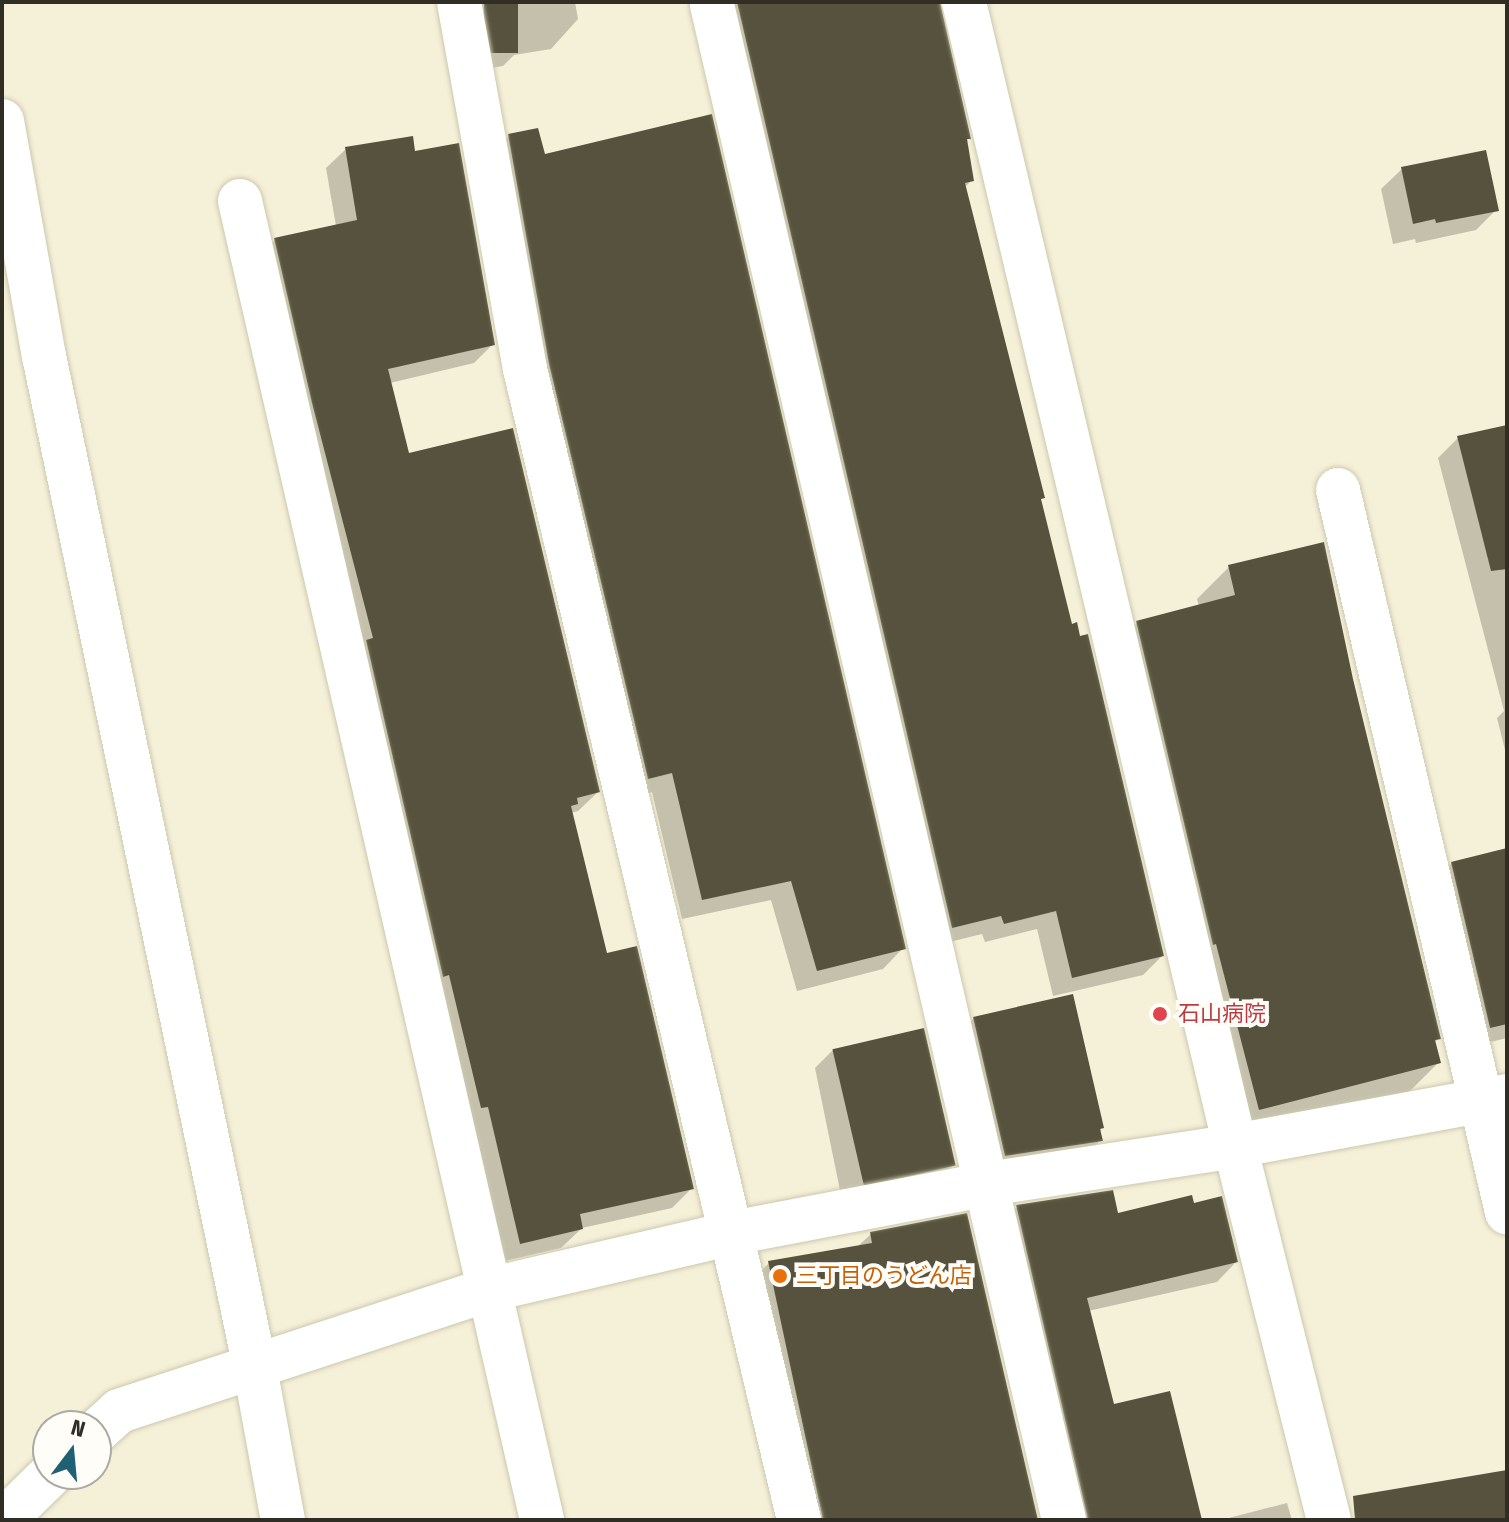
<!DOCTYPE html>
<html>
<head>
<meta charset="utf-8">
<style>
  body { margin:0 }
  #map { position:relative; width:1509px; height:1522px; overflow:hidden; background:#f5f0d8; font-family:"Fira Sans Condensed","Noto Sans JP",sans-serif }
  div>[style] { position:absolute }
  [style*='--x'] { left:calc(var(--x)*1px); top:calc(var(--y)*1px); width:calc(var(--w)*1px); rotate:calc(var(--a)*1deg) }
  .shadow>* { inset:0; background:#0003 }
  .building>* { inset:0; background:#56523d; transform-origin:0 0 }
  .roads { filter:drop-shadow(0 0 2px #ccc8af) drop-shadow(0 0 2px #ccc8af) }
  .minor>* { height:44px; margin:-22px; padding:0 22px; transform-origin:22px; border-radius:22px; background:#fff }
  .tertiary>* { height:44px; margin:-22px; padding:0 22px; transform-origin:22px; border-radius:22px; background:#fff }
  .dots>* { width:22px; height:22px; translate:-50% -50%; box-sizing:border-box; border:4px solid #fefdf8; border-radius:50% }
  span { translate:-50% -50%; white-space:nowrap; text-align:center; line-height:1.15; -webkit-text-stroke:8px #fefdf8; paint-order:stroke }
  .health-label { font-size:22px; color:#be3a42 }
  .left { translate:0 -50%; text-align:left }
  .food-label { font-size:22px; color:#c56008 }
  .frame { position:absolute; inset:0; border:4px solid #2f2d24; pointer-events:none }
  .north { position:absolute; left:32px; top:1410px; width:80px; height:80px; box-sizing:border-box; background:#fefdf8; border:2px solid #abaaa3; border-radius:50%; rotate:16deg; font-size:22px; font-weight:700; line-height:32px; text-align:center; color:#2f2d24 }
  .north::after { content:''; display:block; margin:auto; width:28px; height:36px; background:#206075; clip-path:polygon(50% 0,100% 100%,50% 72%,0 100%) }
</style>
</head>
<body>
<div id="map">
  <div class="shadow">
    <div style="clip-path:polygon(451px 2px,575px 2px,578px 19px,551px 49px,514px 55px,503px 66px,473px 71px)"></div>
    <div style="clip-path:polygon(718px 2px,937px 2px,969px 138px,965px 142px,972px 180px,964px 188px,1071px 626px,1162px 956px,1143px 975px,1053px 996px,1037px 929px,985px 942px,982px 934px,933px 946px)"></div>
    <div style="clip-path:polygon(509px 136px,544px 156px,903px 948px,883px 969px,797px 991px,771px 900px,682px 919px,652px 792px,628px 799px,489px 156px)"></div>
    <div style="clip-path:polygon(346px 149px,414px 153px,493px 344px,474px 363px,390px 383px,407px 455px,598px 792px,578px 811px,571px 813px,605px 955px,692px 1188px,672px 1208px,582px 1228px,561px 1248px,500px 1262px,256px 259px,275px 240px,336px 226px,326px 168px)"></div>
    <div style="clip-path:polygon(1402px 169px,1496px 210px,1476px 230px,1416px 243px,1415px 239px,1393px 244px,1381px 189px)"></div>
    <div style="clip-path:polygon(1458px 438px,1507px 454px,1507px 758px,1497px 718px,1504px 711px,1438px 458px)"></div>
    <div style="clip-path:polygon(1229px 567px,1351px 679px,1439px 1038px,1434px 1043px,1439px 1062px,1407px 1094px,1228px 1140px,1106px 655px,1137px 623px,1199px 606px,1197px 599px)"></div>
    <div style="clip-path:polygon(1507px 850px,1507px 1038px,1470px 1047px,1432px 883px,1452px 863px)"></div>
    <div style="clip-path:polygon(974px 1018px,1101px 1128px,1101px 1140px,1086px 1155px,990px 1170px,959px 1033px)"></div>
    <div style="clip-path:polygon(833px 1050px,954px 1164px,936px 1182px,842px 1200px,815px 1068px)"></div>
    <div style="clip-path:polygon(1192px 1206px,1236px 1262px,1217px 1282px,1088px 1311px,1112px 1406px,1200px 1520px,1066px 1520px,998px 1226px,1017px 1207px,1116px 1215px)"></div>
    <div style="clip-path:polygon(871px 1234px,1036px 1520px,801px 1520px,749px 1283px,769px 1263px,856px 1248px)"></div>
    <div style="clip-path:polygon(1287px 1503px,1292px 1520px,1221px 1520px)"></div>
  </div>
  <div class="building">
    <div style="left:484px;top:2px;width:34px;height:51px"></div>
    <div style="clip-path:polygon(737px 2px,940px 2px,971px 139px,967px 139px,974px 181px,965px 183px,1045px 498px,1041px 499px,1072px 624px,1077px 622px,1080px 636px,1088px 634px,1164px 956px,1072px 978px,1056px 911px,1004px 924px,1001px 916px,952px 928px)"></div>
    <div style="clip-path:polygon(712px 114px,906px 949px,817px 971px,791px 881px,702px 900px,672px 773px,648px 779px,549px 364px,508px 134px,538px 128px,545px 154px)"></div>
    <div style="clip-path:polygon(413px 136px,415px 151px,459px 143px,495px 345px,388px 369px,409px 453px,513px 428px,600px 792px,577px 798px,578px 804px,571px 806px,607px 953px,637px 946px,694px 1189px,580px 1214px,583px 1229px,520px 1244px,488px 1107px,481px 1108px,449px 975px,443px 977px,366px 640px,373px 638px,312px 403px,274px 238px,357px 220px,345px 147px)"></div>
    <div style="clip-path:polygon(1486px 150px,1499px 211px,1436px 223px,1435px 219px,1413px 224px,1401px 167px)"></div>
    <div style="clip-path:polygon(1507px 425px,1507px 569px,1491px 571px,1457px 436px)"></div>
    <div style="clip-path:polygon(1324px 542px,1353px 679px,1441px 1039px,1435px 1040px,1441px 1063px,1259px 1110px,1216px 944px,1213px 945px,1136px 621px,1235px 595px,1228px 565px)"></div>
    <div style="clip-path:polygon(1507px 848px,1507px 1024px,1490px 1028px,1451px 862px)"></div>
    <div style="clip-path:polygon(1073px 994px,1104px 1128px,1100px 1129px,1103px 1141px,1005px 1156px,973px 1017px)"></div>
    <div style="left:924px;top:1028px;width:141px;height:94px;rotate:77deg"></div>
    <div style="clip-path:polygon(1113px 1190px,1118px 1213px,1192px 1195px,1194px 1203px,1222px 1196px,1238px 1262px,1087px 1298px,1114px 1404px,1170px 1391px,1202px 1520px,1088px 1520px,1016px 1205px)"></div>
    <div style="clip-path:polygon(967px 1213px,1038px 1520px,823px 1520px,768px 1261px,872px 1243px,870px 1232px)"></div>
    <div style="clip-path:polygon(1507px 1470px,1507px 1520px,1355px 1520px,1353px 1496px)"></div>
  </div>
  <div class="roads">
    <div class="minor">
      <div style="--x:459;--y:2;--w:373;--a:79.8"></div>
      <div style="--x:525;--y:369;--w:1183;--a:76.61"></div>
      <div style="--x:964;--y:2;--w:1176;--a:76.67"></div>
      <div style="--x:1235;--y:1146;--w:386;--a:75.9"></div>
      <div style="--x:712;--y:5;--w:1555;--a:76.92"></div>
      <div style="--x:2;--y:121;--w:239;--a:79.9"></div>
      <div style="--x:44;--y:356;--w:1034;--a:78.22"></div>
      <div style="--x:255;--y:1368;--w:155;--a:79.6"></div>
      <div style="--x:240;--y:201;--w:1353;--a:77.1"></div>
      <div style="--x:1338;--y:490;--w:742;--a:76.83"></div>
    </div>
    <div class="tertiary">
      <div style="--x:96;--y:1432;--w:31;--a:-42"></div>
      <div style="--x:119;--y:1411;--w:388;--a:-18.2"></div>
      <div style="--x:488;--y:1290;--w:251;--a:-13.1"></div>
      <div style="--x:732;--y:1233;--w:261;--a:-10.8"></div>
      <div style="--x:988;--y:1184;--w:250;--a:-8.7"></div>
      <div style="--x:1235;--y:1146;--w:277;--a:-10.4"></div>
      <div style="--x:4;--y:1520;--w:66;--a:-44.4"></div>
    </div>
  </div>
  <div class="dots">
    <div style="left:1160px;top:1014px;background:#e0444e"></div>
    <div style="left:780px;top:1276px;background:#e8710a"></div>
  </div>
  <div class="health-label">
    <span class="left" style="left:1178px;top:1014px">石山病院</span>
  </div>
  <div class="food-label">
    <span class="left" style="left:796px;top:1276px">三丁目のうどん店</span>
  </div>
  <div class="frame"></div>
  <div class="north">N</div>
</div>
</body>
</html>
